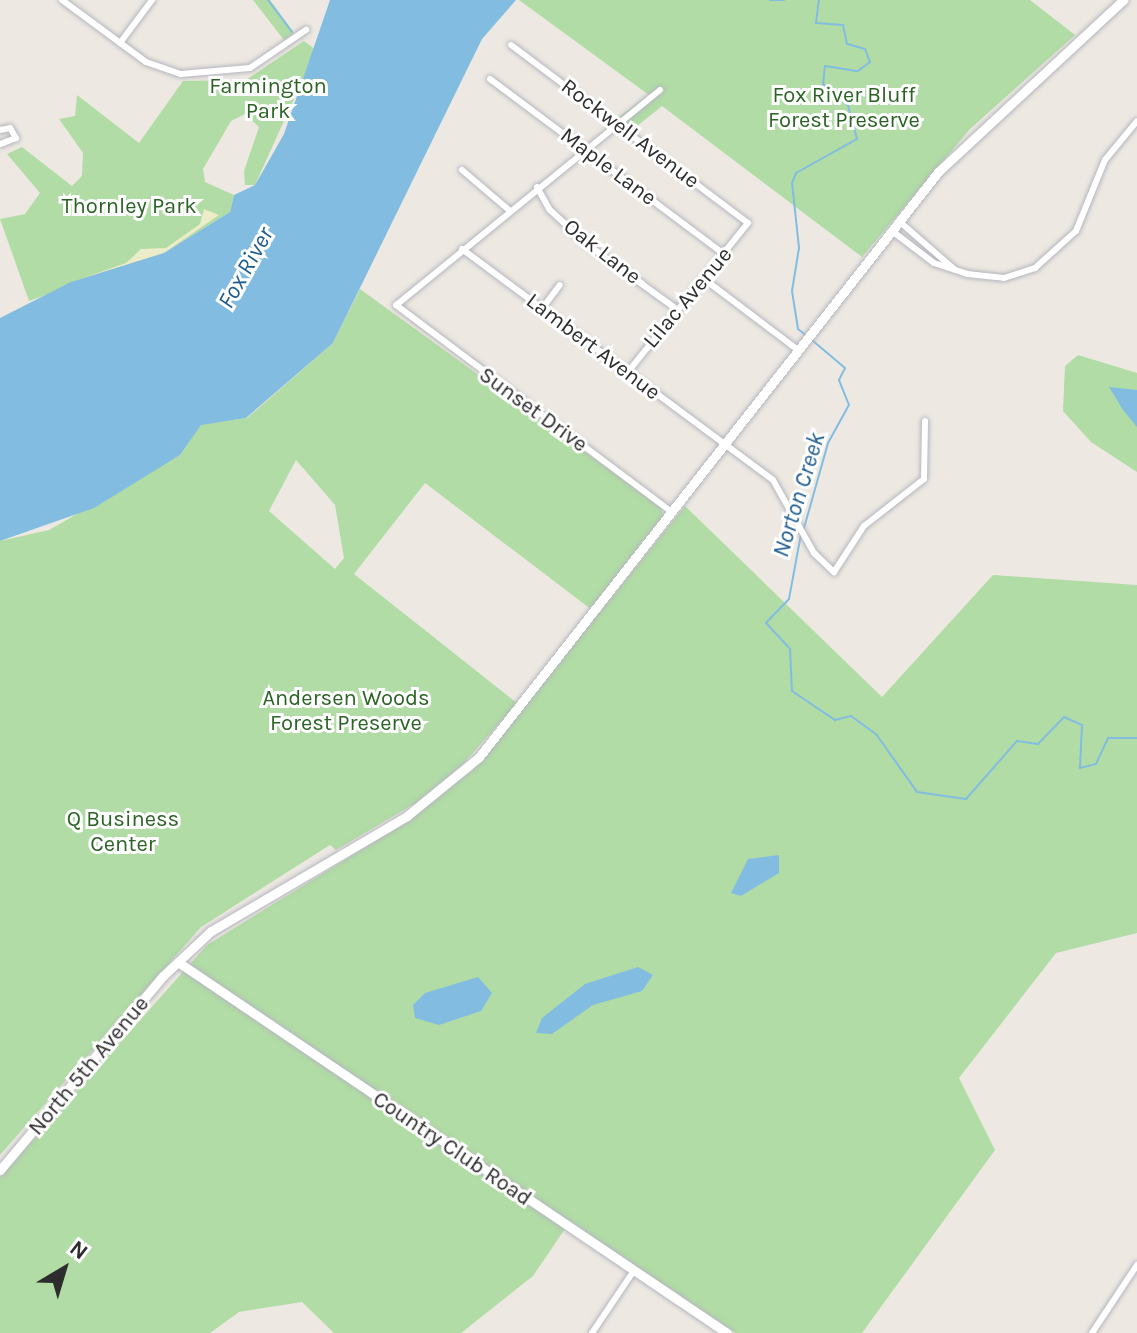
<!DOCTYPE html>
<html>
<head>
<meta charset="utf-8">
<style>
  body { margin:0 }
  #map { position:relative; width:1137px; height:1333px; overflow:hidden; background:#ede9e2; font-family:Karla,sans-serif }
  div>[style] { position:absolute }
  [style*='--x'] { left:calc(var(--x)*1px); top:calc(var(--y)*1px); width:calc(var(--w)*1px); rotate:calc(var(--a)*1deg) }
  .green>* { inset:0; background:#b1dca5 }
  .sand>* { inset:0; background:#edecc9 }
  .water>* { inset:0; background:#82bde1 }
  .stream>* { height:2px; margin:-1px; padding:0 1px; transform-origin:1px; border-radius:1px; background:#82bde1 }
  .roads { filter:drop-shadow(0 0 2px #b5b6bf) drop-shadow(0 0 2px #b5b6bf) }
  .street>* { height:6px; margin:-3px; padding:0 3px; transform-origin:3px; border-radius:3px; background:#fff }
  .secondary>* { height:9px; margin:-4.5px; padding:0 4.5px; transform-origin:4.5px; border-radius:4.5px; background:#fff }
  span { translate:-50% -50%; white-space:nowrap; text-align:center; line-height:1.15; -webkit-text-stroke:6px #fff; paint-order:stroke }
  .park-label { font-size:22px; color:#2a6324 }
  .street-label { font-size:22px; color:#2d2d2d }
  .water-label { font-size:24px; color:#1e5c90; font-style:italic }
  .north { position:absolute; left:24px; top:1229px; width:80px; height:80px; -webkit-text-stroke:6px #fff; paint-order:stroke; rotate:38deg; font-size:22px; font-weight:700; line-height:32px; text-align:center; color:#2d2d2d }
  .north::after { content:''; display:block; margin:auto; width:28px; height:36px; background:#2d2d2d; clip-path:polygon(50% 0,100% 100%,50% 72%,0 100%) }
</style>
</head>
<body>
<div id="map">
  <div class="green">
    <div style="clip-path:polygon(253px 0,270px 0,294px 33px,284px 40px)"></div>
    <div style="clip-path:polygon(519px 0,1030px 0,1075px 35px,970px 129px,862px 257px,662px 106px,631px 131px,616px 119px,649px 95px)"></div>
    <div style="clip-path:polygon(304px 41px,316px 50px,255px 185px,245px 185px,244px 171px,259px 127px,245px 114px,231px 121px,203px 169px,205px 182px,234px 195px,230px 212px,164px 253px,29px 301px,0 219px,25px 214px,40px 193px,7px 154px,22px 147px,72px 186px,82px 176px,83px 153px,59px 119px,75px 116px,77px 95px,139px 143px,183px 81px,246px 80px)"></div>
    <div style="clip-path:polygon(evenodd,360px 289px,661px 507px,663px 517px,592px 610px,425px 483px,354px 574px,517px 703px,463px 764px,417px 802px,336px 850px,330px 845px,201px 927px,0 1155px,0 541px,49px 530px,180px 455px,201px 424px,247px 418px,333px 343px,360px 289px,296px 460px,335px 505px,344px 558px,335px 569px,269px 511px,296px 460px)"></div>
    <div style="clip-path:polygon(1078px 355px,1137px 373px,1137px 472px,1091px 442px,1063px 411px,1065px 366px)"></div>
    <div style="clip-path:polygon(685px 506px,882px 697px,993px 575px,1137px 585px,1137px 933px,1056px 953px,959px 1078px,995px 1150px,862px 1333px,736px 1333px,569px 1223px,533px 1276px,461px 1333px,334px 1333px,302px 1302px,239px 1312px,210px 1333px,0 1333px,0 1177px,207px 945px,395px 829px,472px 771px)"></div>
  </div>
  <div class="sand">
    <div style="clip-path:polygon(204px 209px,219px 215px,164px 253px,69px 283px,126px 263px,141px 249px,166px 248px,200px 224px)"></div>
  </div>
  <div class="water">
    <div style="clip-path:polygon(330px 0,516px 0,482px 39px,333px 343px,246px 418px,201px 425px,180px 455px,94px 508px,0 541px,0 318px,71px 282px,164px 253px,230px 212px,234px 195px,255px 185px,284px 134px)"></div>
    <div style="clip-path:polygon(1109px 387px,1137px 390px,1137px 427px,1123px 410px)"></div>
    <div style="clip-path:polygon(779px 855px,779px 873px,741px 896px,731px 893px,748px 859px)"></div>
    <div style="clip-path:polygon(638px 967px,653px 975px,642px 991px,593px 1005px,552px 1034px,536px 1033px,542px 1018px,585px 984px)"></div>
    <div style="clip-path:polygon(478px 977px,492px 993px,481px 1011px,439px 1025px,415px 1018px,413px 1005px,425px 993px)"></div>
  </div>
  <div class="stream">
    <div style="--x:268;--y:0;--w:40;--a:53"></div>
    <div style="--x:770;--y:0;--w:14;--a:0"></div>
    <div style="--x:807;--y:336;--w:11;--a:-142"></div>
    <div style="--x:798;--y:329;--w:38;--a:-99"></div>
    <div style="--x:792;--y:291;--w:44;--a:-80.8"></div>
    <div style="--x:799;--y:248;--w:65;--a:-96.1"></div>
    <div style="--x:792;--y:183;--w:11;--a:-68"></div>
    <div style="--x:796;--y:173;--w:70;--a:-29.1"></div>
    <div style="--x:857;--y:139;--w:35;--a:-105"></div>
    <div style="--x:848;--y:105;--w:33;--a:-140"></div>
    <div style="--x:823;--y:84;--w:18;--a:-84"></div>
    <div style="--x:825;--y:66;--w:33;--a:9"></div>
    <div style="--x:858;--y:71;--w:15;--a:-37"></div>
    <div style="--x:870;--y:62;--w:14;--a:-111"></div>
    <div style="--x:865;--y:49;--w:19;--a:-164"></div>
    <div style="--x:847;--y:44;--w:19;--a:-102"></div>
    <div style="--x:843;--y:25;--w:27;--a:-176"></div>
    <div style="--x:816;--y:23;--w:23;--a:-83"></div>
    <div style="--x:804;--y:528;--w:88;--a:-74.2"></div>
    <div style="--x:828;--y:443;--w:43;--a:-61.1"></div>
    <div style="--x:849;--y:405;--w:27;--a:-112"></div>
    <div style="--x:839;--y:380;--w:13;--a:-63"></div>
    <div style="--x:845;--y:368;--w:43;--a:-139.7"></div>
    <div style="--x:801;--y:534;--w:66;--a:100.5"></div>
    <div style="--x:789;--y:599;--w:33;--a:134"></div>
    <div style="--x:766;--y:623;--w:35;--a:47"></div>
    <div style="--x:790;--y:649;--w:42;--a:87.3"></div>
    <div style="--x:792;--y:691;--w:52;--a:34"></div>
    <div style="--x:835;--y:720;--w:16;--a:-14"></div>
    <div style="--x:851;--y:716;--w:31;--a:36"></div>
    <div style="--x:876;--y:734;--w:71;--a:54.7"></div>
    <div style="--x:917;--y:792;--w:49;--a:8.1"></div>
    <div style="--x:966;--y:799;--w:77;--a:-48.7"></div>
    <div style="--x:1017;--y:741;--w:21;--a:8"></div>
    <div style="--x:1038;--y:744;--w:37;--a:-46"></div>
    <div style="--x:1064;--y:717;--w:20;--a:24"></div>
    <div style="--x:1082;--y:725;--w:43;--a:92.7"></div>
    <div style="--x:1080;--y:768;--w:16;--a:-14"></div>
    <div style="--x:1096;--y:764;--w:29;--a:-65"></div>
    <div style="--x:1108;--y:738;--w:29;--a:0"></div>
  </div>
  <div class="roads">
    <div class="street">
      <div style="--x:62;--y:0;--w:104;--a:36.4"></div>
      <div style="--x:146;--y:62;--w:37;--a:19"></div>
      <div style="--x:181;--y:74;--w:69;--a:-5"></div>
      <div style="--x:250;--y:68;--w:68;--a:-34.2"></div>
      <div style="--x:120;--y:43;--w:54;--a:-53.3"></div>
      <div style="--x:511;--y:45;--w:296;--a:36.9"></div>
      <div style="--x:748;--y:223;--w:193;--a:128.9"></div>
      <div style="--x:490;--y:79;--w:294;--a:36.8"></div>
      <div style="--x:660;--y:90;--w:340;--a:140.8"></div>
      <div style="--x:396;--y:305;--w:345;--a:36.9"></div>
      <div style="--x:0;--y:130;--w:10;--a:-11"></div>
      <div style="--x:10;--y:128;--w:12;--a:59"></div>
      <div style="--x:16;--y:138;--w:17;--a:159"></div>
      <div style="--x:462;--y:170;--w:62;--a:40.4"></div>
      <div style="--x:537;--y:187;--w:26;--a:61"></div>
      <div style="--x:550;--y:210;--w:52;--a:42.6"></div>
      <div style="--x:588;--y:245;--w:107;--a:35.9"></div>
      <div style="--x:900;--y:222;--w:72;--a:41"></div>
      <div style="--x:892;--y:231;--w:53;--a:37.3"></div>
      <div style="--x:934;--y:263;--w:35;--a:18"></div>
      <div style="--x:967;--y:274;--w:37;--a:6"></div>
      <div style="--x:1004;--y:278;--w:33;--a:-18"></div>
      <div style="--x:1035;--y:268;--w:55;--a:-42.1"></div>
      <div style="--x:1076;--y:231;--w:77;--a:-67.8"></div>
      <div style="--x:1105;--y:160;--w:50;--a:-50.6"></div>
      <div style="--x:462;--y:249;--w:387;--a:36.6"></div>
      <div style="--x:773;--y:480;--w:84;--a:60.7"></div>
      <div style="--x:814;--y:553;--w:28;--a:44"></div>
      <div style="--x:834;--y:572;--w:55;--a:-56.9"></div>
      <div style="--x:864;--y:526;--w:76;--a:-38.1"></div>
      <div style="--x:924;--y:479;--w:58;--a:-89"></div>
      <div style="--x:704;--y:279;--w:118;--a:37.1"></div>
      <div style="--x:541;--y:310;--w:31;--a:-53"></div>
      <div style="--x:592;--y:1333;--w:73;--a:-56.1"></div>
      <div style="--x:1092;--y:1333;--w:82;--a:-56.5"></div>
    </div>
    <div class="secondary">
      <div style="--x:178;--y:962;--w:663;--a:34.05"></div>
      <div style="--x:0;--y:1170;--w:253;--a:-50"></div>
      <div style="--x:163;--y:976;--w:66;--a:-43.2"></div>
      <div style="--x:211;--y:931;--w:227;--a:-30.4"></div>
      <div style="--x:407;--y:816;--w:93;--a:-39.3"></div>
      <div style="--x:479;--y:757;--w:744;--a:-51.88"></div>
      <div style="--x:938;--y:172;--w:253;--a:-42.9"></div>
    </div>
  </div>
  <div class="park-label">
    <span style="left:268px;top:99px">Farmington<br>Park</span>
    <span style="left:844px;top:108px">Fox River Bluff<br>Forest Preserve</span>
    <span style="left:129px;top:207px">Thornley Park</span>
    <span style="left:346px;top:711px">Andersen Woods<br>Forest Preserve</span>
    <span style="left:123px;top:832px">Q Business<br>Center</span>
  </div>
  <div class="street-label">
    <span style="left:630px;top:134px;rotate:37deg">Rockwell Avenue</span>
    <span style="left:608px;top:167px;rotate:37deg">Maple Lane</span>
    <span style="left:602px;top:252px;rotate:38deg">Oak Lane</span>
    <span style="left:688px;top:298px;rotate:-50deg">Lilac Avenue</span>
    <span style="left:593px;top:347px;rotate:37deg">Lambert Avenue</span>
    <span style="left:533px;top:410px;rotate:36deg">Sunset Drive</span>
    <span style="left:89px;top:1066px;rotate:-50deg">North 5th Avenue</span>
    <span style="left:452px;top:1149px;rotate:34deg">Country Club Road</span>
  </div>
  <div class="water-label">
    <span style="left:246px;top:268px;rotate:-61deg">Fox River</span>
    <span style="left:799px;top:495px;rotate:-73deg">Norton Creek</span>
  </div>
  <div class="north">N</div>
</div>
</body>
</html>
